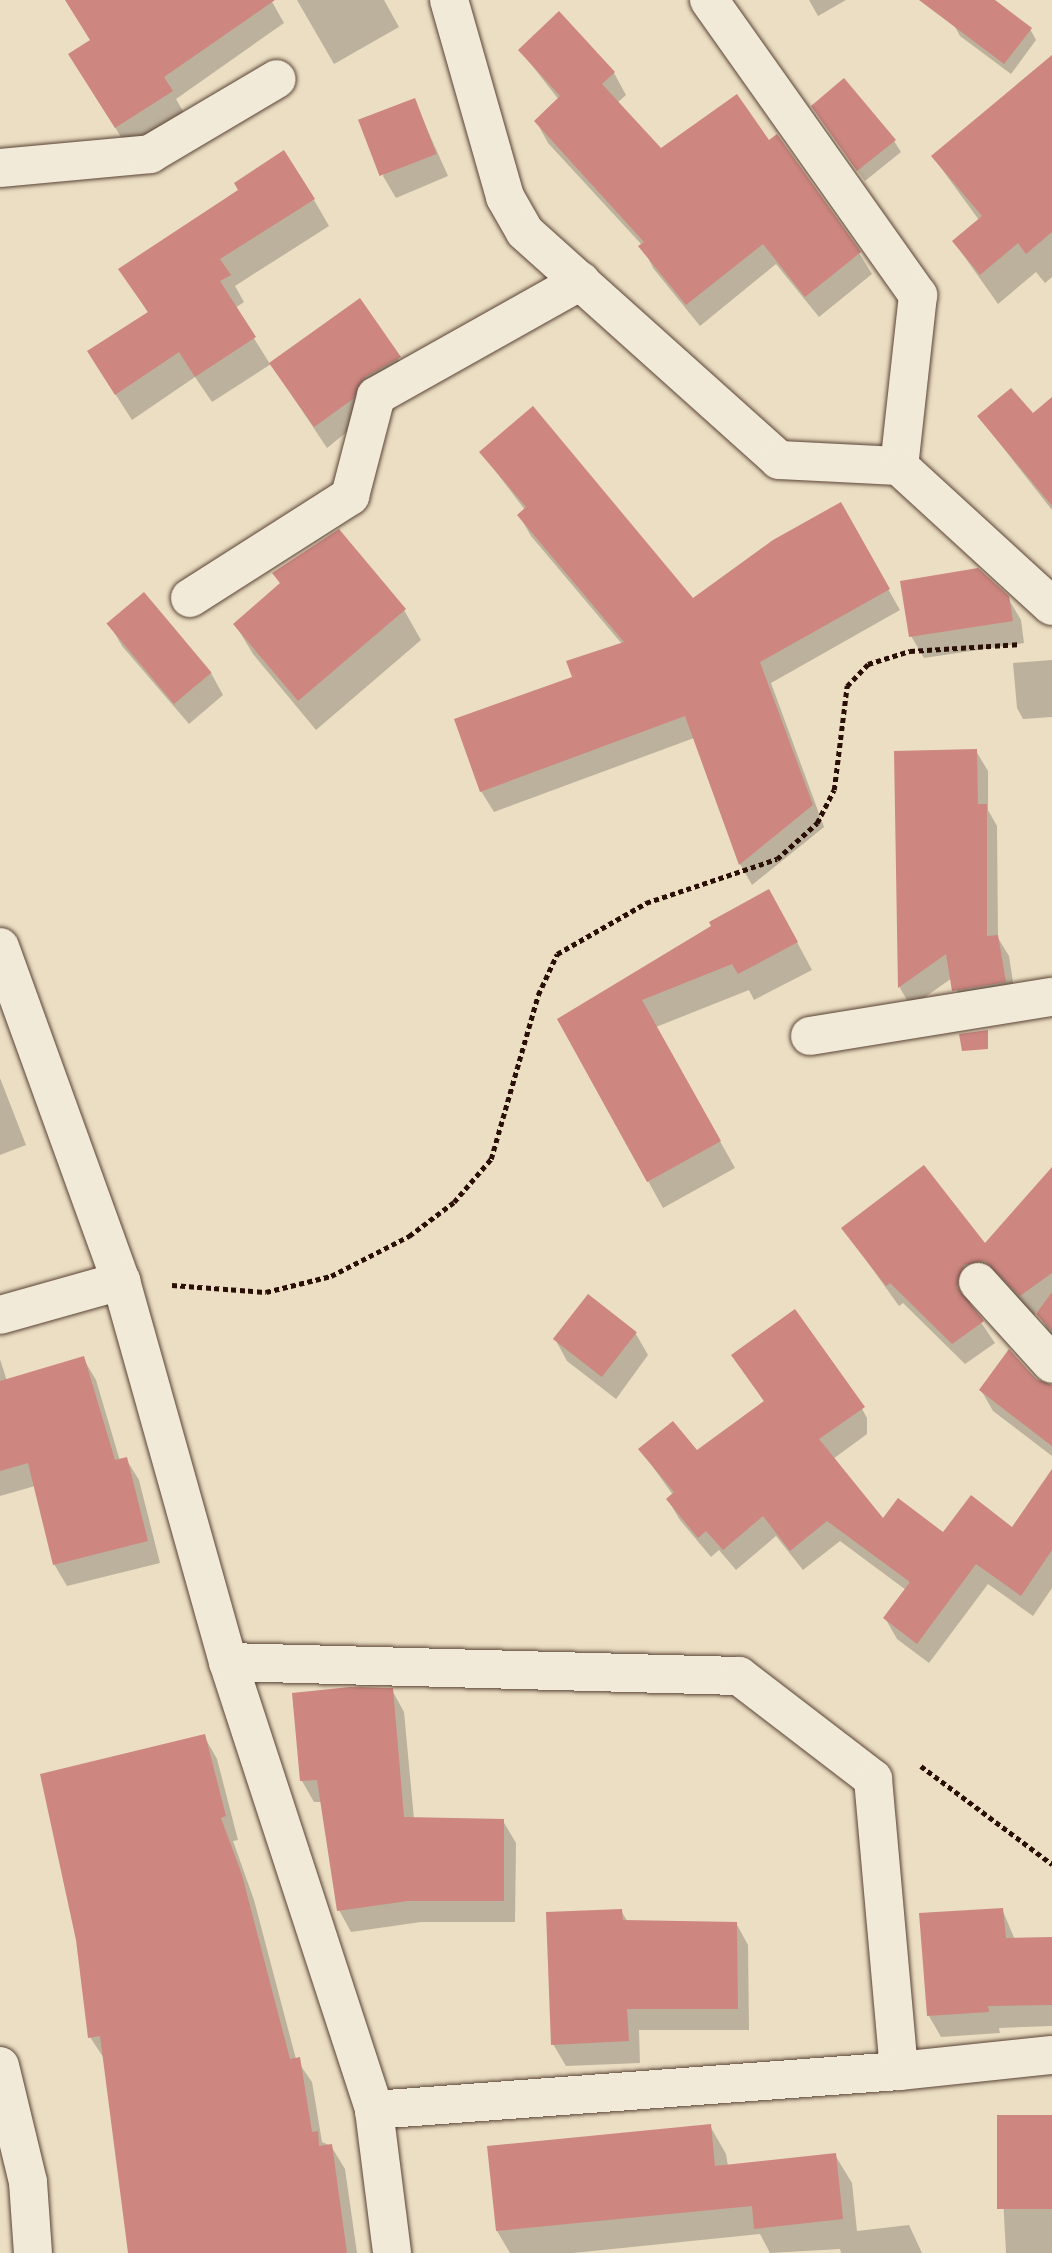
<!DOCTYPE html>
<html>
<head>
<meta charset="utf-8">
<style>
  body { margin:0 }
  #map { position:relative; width:1052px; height:2253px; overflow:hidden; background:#ebdec3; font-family:"IM FELL DW Pica",serif }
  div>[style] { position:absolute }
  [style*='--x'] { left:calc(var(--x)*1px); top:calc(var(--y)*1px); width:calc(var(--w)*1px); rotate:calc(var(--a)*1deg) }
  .shadow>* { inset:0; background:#0003 }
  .building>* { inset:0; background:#cd8680; transform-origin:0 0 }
  .path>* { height:4.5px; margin-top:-2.25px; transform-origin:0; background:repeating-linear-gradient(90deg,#290f06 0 5px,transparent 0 8.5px) }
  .roads { filter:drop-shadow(0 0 2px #5a4335) drop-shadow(0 0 2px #5a4335) }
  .minor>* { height:38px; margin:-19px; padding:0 19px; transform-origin:19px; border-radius:19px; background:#f2ead8 }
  span { translate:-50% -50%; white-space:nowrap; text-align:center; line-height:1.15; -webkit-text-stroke:5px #f2ead8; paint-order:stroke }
</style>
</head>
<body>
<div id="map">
  <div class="shadow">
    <div style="clip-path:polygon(66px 0,271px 0,284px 23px,176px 99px,184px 113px,128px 148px,83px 76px,92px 41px)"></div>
    <div style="clip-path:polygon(297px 0,384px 0,399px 27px,334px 64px)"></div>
    <div style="clip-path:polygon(809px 0,846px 0,818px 16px)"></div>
    <div style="clip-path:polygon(973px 0,992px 0,1030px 29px,1036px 40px,1011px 74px,960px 36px,954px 25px)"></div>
    <div style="clip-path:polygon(520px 50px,614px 73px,626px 95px,617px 103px,660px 150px,769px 143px,859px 253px,872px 274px,819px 317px,776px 264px,700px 326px,653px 268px,642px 245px,548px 143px,536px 121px,559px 100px)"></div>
    <div style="clip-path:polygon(1052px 89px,1052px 277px,1045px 283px,1036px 272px,998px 304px,954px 242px,979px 220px,933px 157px)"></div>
    <div style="clip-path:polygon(414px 100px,448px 176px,396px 198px,383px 176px)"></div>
    <div style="clip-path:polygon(819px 117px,894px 141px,901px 152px,865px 181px)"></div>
    <div style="clip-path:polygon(314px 200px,329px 226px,235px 286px,244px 302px,235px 308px,270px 364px,359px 301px,412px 379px,327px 448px,271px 364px,212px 402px,195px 377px,132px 420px,105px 378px,149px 314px,121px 269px)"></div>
    <div style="clip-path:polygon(1033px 416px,1052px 419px,1052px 510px,979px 417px)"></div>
    <div style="clip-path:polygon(481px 452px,693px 601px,840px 504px,900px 610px,771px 683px,824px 827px,752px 885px,740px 864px,694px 738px,494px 812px,481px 791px,574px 678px,622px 644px,531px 536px,519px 515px,525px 510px)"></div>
    <div style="clip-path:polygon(274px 573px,404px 610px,421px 640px,316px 730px,253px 654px,235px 624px,281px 585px)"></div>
    <div style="clip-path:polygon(144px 595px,211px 673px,223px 695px,189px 724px,122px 646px,110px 625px)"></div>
    <div style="clip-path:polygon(1008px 598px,1021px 620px,1024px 643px,924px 658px,911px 636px)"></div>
    <div style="clip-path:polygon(1052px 660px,1052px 717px,1023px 719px,1017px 708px,1013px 663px)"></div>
    <div style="clip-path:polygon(976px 751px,988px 771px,988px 810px,997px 826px,998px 938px,1009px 956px,1016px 1002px,965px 1010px,952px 978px,911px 1007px,900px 988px,896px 752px)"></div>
    <div style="clip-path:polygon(784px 918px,812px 970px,754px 1000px,749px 990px,656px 1027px,735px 1168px,663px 1208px,559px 1020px)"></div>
    <div style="clip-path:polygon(0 1078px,26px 1145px,0 1155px)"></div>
    <div style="clip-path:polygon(1052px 1170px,1052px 1337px,1037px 1312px,1033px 1316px,975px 1286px,969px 1305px,995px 1343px,965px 1364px,903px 1303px,899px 1306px,843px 1228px,985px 1246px)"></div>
    <div style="clip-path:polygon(588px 1296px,636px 1334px,648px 1355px,616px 1399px,567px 1361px,555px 1339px)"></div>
    <div style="clip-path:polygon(1009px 1352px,1044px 1386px,1052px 1385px,1052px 1456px,993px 1411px,981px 1390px)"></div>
    <div style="clip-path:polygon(734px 1355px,855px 1396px,867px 1418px,867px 1434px,833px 1459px,883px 1521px,944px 1535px,1013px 1529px,1052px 1472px,1052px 1588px,1033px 1616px,988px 1584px,929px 1663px,897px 1639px,885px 1618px,906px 1590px,840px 1541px,803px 1570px,776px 1536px,736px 1570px,719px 1550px,711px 1557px,680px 1520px,668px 1500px,673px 1495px,640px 1449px,697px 1452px,765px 1403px)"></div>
    <div style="clip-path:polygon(83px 1358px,96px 1380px,120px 1461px,126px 1459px,139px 1480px,160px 1563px,67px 1586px,54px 1564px,35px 1486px,0 1496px,0 1359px,7px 1381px)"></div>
    <div style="clip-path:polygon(392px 1690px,404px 1712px,414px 1819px,503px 1821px,516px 1843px,515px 1922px,421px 1922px,351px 1932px,339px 1910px,322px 1802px,314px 1802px,302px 1781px)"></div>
    <div style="clip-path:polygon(204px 1736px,217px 1759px,238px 1840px,233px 1841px,254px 1900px,296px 2059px,312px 2082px,322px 2142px,331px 2146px,345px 2169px,357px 2253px,130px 2253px,105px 2060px,90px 2037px)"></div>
    <div style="clip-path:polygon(1002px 1909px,1015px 1940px,1052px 1939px,1052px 2026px,999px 2028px,1000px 2033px,941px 2037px,929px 2016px)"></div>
    <div style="clip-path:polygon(621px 1911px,628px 1922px,736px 1923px,748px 1945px,749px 2030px,639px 2030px,640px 2063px,566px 2066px,553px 2044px)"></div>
    <div style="clip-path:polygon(1052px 2118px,1052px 2253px,1006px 2253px,999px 2120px)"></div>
    <div style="clip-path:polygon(710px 2126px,726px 2154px,728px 2166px,835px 2155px,852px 2183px,857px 2231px,909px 2225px,922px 2253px,841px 2253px,840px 2249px,770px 2253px,760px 2234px,573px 2253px,510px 2253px,497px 2231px)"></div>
  </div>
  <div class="building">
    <div style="clip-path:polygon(65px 0,275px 0,164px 77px,173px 91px,115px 128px,68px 54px,90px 40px)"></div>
    <div style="clip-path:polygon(919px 0,995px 0,1032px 28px,1004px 64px)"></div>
    <div style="clip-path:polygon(559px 11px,615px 72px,602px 84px,661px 148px,737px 94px,769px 140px,777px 134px,861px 252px,805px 297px,763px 244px,686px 305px,638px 246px,644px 242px,534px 121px,560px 96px,518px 50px)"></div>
    <div style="clip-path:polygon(1052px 55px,1052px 232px,1026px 254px,1018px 243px,980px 275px,952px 241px,982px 216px,931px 156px)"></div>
    <div style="clip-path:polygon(844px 78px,896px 140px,857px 171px,811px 106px)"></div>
    <div style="left:415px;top:98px;width:60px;height:61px;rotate:69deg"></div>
    <div style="clip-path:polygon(284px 150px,315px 199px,220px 259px,231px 275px,220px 281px,256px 337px,195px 377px,179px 352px,115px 395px,87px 351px,148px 312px,118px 269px,238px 190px,234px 183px)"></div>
    <div style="clip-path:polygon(360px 298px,401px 357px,365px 377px,353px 399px,314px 427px,269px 363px)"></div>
    <div style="clip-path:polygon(1011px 388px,1033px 413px,1052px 397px,1052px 506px,977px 416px)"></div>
    <div style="clip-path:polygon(533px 406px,693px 598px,773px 540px,841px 502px,890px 589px,760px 662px,813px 805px,739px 865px,685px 716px,480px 792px,454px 719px,572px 677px,566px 661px,624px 642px,517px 515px,526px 507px,479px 452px)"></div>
    <div style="clip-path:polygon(339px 529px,406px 609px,298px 701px,233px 624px,280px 583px,272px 573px)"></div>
    <div style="clip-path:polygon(978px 568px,1009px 596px,1013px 621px,909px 637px,900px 581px)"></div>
    <div style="left:144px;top:592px;width:105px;height:49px;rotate:50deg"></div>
    <div style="clip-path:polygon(977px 749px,978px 804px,987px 804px,987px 936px,998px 935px,1006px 982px,952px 991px,946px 954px,898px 988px,894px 751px)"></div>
    <div style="clip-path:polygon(769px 889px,798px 942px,738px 974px,732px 964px,642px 1000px,721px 1141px,647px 1182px,557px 1019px,711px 926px,709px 922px)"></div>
    <div style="clip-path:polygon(988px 1030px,988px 1049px,962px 1051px,959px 1034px)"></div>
    <div style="clip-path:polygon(924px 1165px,985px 1243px,1052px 1167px,1052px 1273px,1020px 1296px,985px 1261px,964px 1265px,957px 1287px,984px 1321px,952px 1344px,890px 1283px,886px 1286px,841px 1228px)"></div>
    <div style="clip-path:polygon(1052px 1292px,1052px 1331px,1036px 1314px)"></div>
    <div style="left:588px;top:1294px;width:62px;height:57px;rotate:38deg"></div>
    <div style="clip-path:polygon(795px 1309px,865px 1407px,819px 1439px,883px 1518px,898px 1498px,943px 1532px,971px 1495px,1012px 1527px,1052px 1469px,1052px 1550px,1021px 1596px,976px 1564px,917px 1644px,883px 1618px,910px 1582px,827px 1521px,790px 1551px,763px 1516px,723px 1550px,706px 1531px,698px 1538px,666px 1499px,674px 1492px,638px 1449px,673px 1421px,697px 1450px,764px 1401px,731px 1355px)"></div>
    <div style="clip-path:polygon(1009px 1349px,1036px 1379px,1052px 1385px,1052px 1446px,979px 1390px)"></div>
    <div style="clip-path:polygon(84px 1356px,115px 1460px,127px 1457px,148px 1541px,53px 1565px,28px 1463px,0 1471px,0 1381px)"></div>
    <div style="clip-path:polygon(350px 1687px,393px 1688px,404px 1817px,504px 1819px,504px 1901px,408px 1901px,337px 1911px,317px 1780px,300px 1781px,292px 1693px)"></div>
    <div style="clip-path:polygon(205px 1734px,226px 1816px,221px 1818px,242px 1875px,290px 2059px,300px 2057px,312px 2132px,318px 2131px,319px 2146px,332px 2144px,347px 2253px,128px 2253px,100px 2036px,88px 2038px,76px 1940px,40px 1774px)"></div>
    <div style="clip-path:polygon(1003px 1908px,1006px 1938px,1052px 1937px,1052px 2005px,988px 2006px,989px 2012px,927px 2016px,919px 1913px)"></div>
    <div style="clip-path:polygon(622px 1909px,623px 1920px,737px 1922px,738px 2009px,627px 2009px,629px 2041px,551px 2045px,546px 1912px)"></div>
    <div style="left:1052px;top:2115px;width:94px;height:55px;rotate:90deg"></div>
    <div style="clip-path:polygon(711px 2124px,715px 2166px,836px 2153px,843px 2219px,754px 2229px,752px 2206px,496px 2231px,487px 2146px)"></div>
  </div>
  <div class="path">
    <div style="--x:172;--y:1285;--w:94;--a:4.3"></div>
    <div style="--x:266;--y:1292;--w:67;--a:-13.8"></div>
    <div style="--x:331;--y:1276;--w:88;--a:-27.1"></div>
    <div style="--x:409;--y:1236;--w:56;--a:-37.1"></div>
    <div style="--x:454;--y:1202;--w:57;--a:-49.3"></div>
    <div style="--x:491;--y:1159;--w:171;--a:-74"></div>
    <div style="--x:538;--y:995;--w:45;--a:-65.1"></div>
    <div style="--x:557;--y:954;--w:103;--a:-29.8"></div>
    <div style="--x:646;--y:903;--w:138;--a:-18.6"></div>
    <div style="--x:777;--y:859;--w:54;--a:-42"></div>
    <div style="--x:817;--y:823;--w:37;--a:-63"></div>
    <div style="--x:834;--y:790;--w:105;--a:-82.9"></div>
    <div style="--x:847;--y:686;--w:30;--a:-46"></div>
    <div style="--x:868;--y:664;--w:44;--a:-17.2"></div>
    <div style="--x:910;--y:651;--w:110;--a:-3.6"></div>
    <div style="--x:921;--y:1766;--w:164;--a:36.8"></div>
  </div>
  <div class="roads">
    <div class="minor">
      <div style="--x:449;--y:0;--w:205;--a:74.1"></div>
      <div style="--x:505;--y:197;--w:40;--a:60.3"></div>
      <div style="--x:525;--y:232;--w:341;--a:41.9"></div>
      <div style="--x:779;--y:460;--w:120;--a:2.9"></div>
      <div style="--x:709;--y:0;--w:362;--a:54.7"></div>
      <div style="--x:918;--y:295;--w:172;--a:96.3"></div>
      <div style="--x:899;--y:466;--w:207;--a:42.5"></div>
      <div style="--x:0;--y:168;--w:151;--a:-5.3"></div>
      <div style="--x:150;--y:154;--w:147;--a:-30.6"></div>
      <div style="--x:190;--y:598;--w:190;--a:-32.5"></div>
      <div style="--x:350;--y:496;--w:103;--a:-75.4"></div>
      <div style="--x:376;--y:396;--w:235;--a:-29.3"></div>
      <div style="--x:0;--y:947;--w:355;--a:70.1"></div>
      <div style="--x:121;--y:1281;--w:396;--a:74.3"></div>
      <div style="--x:228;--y:1662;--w:471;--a:71.9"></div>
      <div style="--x:374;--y:2110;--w:144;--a:82.8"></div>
      <div style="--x:810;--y:1036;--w:245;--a:-9.2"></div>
      <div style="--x:978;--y:1282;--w:110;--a:47.9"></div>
      <div style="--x:0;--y:1315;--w:126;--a:-15.7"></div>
      <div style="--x:228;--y:1662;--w:511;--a:1.57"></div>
      <div style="--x:739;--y:1676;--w:169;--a:37.5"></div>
      <div style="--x:873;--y:1779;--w:293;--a:84.9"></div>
      <div style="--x:0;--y:2066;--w:119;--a:76.4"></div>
      <div style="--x:28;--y:2182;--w:71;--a:86"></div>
      <div style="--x:374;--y:2110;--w:526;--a:-4.25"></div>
      <div style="--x:899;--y:2071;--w:154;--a:-6"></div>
    </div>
  </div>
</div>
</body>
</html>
